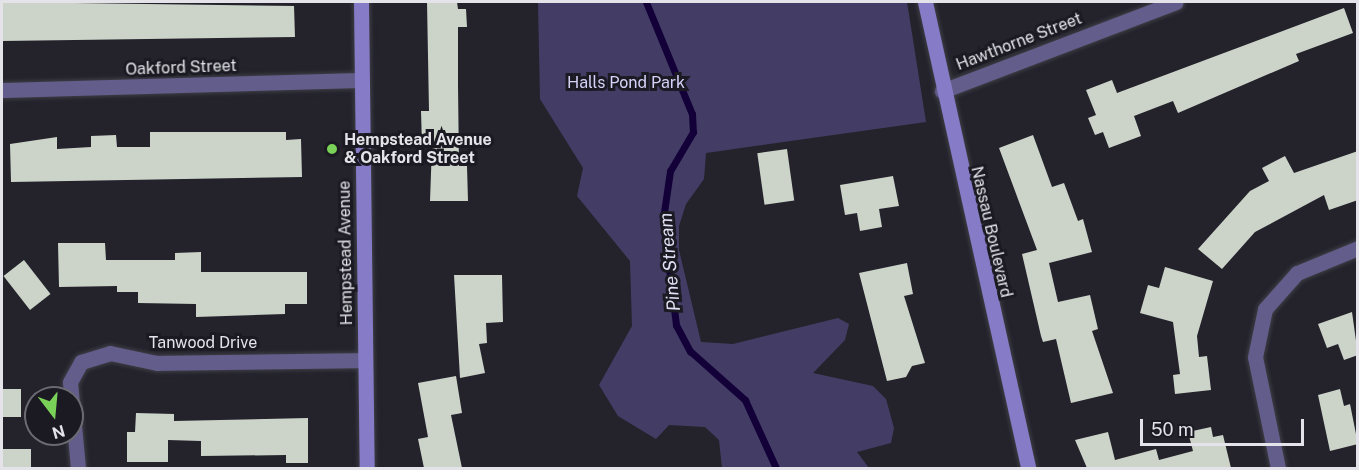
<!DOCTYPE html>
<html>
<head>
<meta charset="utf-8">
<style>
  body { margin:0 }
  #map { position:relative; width:1359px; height:470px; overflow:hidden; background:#24232c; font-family:"Public Sans",sans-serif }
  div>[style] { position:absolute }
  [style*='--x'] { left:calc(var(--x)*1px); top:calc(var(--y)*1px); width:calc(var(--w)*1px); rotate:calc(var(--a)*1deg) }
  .green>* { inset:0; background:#433d65 }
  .stream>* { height:7px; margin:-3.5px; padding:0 3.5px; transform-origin:3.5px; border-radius:3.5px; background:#130039 }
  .building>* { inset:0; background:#ccd4ca; transform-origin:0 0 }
  .roads { filter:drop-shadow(0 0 2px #3f3e46) drop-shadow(0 0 2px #3f3e46) }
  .minor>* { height:15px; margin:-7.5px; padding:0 7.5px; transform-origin:7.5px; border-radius:7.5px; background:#635d8c }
  .secondary>* { height:15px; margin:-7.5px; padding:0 7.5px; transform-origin:7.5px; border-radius:7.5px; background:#867bc7 }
  .dots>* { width:16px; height:16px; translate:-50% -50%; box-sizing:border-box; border:3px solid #1b1a22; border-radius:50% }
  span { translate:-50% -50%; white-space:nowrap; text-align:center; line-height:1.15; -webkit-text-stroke:6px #1b1a22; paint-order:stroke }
  .street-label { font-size:16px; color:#e3e3e9 }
  .park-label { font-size:16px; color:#d6d3fa }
  .poi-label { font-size:16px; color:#e3e3e9; font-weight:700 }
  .left { translate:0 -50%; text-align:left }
  .water-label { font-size:18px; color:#e1e0f4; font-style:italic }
  .frame { position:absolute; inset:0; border:3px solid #e3e3e9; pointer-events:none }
  .north { position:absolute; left:24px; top:386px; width:60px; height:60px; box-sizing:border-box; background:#1b1a22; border:2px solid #6b6a72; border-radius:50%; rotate:164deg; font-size:16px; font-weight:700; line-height:24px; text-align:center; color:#e3e3e9 }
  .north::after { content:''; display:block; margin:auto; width:21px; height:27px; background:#7ad157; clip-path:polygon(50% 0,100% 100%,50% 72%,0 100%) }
  .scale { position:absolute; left:1140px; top:419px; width:164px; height:27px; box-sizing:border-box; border:3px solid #e3e3e9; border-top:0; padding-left:8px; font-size:18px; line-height:21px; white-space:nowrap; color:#e3e3e9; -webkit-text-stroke:4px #1b1a22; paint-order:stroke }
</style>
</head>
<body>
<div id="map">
  <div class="green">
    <div style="clip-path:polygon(538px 2px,907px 2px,926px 122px,706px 153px,704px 179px,686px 204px,679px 226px,679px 250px,701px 342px,733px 344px,838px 318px,849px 324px,845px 340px,813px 373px,873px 386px,886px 399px,894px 428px,891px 443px,857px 452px,869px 468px,722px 468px,719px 440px,705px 427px,669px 425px,656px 439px,618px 416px,599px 385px,632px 326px,630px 261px,577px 196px,583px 168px,540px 99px)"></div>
  </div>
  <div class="stream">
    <div style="--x:646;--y:2;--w:121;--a:67.7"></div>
    <div style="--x:692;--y:114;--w:18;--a:87"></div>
    <div style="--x:693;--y:132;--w:45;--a:120.5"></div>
    <div style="--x:670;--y:171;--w:49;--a:98.3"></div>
    <div style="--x:663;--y:219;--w:107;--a:83"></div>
    <div style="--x:676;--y:325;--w:30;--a:62"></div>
    <div style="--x:690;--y:351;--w:74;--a:41.7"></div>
    <div style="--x:745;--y:400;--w:75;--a:65.5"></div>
  </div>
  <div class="building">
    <div style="clip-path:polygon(2px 2px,294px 6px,295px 37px,2px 41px)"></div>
    <div style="clip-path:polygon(427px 2px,457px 2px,458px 9px,466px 9px,467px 27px,458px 27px,458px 85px,459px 166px,467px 166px,468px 201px,430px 201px,432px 145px,422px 146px,421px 111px,429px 111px)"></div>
    <div style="clip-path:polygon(1344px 8px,1353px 33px,1296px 54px,1299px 61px,1178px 113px,1173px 101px,1134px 116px,1141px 136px,1109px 148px,1103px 132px,1095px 135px,1088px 118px,1096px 115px,1086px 90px,1112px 80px,1117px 93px)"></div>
    <div style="clip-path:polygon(150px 132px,286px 132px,286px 140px,301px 139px,302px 177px,11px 182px,10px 144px,57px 137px,57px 149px,91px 147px,91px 136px,116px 135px,117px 147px,150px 147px)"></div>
    <div style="clip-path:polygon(1033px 135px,1052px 187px,1064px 183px,1078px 221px,1083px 219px,1092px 252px,1049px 263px,1058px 302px,1090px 295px,1098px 329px,1092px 331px,1113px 393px,1071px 403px,1056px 339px,1043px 342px,1041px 336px,1022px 254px,1037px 250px,999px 148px)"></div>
    <div style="left:787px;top:149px;width:52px;height:30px;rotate:82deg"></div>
    <div style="clip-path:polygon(1358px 151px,1358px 200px,1329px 210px,1324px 195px,1255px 232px,1222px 269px,1198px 249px,1250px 191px,1269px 181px,1262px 168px,1285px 156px,1294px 173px)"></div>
    <div style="clip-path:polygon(893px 176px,899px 206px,879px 209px,882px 227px,860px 231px,857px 213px,845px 215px,840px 185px)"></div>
    <div style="clip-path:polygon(58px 243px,105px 243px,106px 260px,175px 260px,175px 253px,201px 252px,201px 272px,307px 272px,307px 304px,285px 304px,285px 314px,196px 317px,196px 304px,138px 303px,138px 292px,117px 292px,117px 286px,59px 287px)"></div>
    <div style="left:24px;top:260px;width:43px;height:26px;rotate:52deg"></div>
    <div style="clip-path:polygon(907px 263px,913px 294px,904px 296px,925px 363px,912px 366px,906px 377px,887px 381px,859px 273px)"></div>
    <div style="clip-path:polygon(1165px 267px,1213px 281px,1197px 336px,1199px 357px,1207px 356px,1211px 390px,1175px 394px,1173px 375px,1180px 374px,1173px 322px,1140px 313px,1148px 285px,1159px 288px)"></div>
    <div style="clip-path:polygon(454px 275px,502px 275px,503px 322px,486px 323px,487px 343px,479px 344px,485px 373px,460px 378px)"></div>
    <div style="clip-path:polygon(1352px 312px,1358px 355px,1344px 360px,1338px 344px,1327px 348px,1318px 324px)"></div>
    <div style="clip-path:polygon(456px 376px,462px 413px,451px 415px,462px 468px,424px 468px,418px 439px,428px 437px,418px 383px)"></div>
    <div style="left:2px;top:389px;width:19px;height:28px"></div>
    <div style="clip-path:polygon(1340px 389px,1344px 406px,1350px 404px,1358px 444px,1330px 451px,1318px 395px)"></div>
    <div style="clip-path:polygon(136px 413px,174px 414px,174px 421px,308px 418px,308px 463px,286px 463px,286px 455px,201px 456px,201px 441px,168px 440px,168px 462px,127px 462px,127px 432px,135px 432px)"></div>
    <div style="clip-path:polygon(1211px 427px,1213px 437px,1223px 435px,1231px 468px,1087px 468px,1075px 440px,1108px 432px,1115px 460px,1156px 449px,1159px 460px,1193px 451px,1188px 432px)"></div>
    <div style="left:2px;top:449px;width:29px;height:19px"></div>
  </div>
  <div class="roads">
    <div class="minor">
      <div style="--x:2;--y:90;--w:359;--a:-1.6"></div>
      <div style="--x:942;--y:91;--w:250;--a:-20.8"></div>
      <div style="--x:78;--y:468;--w:86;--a:-95.3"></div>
      <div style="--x:70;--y:382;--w:23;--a:-61"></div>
      <div style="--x:81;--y:362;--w:30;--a:-17"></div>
      <div style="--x:110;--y:353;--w:48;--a:12"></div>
      <div style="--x:157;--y:363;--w:208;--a:-0.8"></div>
      <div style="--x:1278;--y:468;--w:113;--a:-101.7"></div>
      <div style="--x:1255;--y:357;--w:49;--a:-78.2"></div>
      <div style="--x:1265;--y:309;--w:48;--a:-48.4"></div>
      <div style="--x:1297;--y:273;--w:66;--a:-22.3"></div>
    </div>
    <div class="secondary">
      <div style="--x:361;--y:2;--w:466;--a:89.3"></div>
      <div style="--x:925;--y:2;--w:477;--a:77.5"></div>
    </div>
  </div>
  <div class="dots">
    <div style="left:332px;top:149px;background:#7ad157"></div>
  </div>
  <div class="street-label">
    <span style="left:1019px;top:42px;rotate:-21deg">Hawthorne Street</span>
    <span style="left:181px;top:68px;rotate:-2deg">Oakford Street</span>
    <span style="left:991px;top:232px;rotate:77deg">Nassau Boulevard</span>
    <span style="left:346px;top:253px;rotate:-91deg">Hempstead Avenue</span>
    <span style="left:203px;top:343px">Tanwood Drive</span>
  </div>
  <div class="park-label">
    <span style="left:626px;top:83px">Halls Pond Park</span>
  </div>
  <div class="poi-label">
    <span class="left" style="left:344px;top:149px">Hempstead Avenue<br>&amp; Oakford Street</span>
  </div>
  <div class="water-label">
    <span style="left:670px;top:262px;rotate:-95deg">Pine Stream</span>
  </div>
  <div class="frame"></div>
  <div class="north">N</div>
  <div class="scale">50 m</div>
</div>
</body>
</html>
